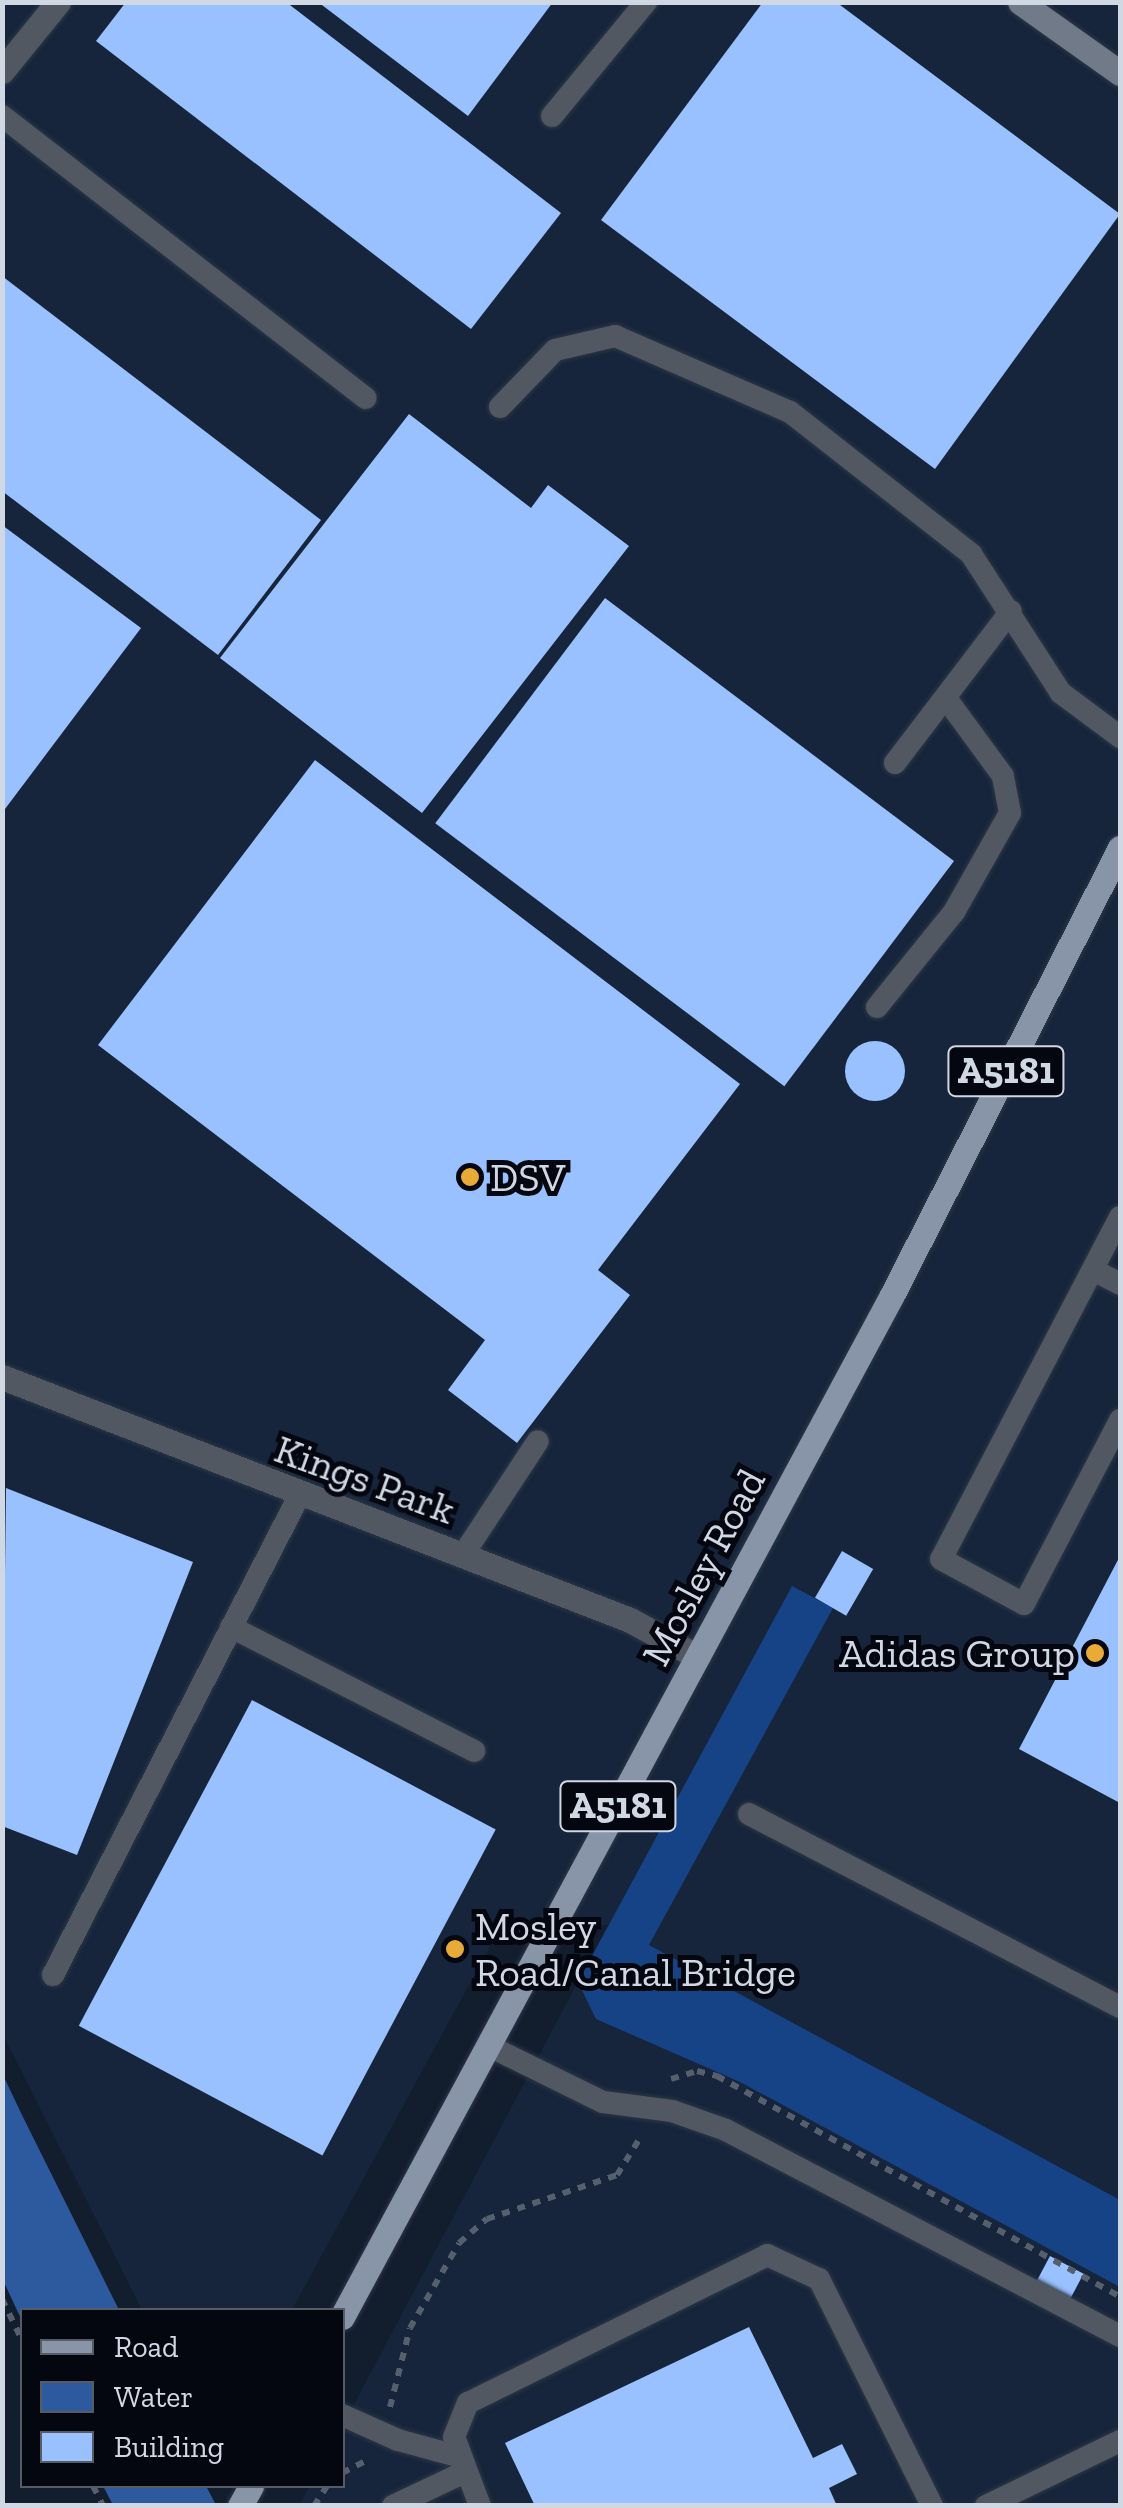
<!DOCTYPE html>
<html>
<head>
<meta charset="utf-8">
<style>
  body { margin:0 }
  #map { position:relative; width:1123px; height:2508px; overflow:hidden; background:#121d2e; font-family:"Zilla Slab",serif }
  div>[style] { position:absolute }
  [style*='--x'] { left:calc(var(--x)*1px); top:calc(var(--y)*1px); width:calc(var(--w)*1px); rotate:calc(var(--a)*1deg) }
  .built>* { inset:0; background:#16253b }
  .forest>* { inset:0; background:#164386 }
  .water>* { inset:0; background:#2d5a9f }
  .building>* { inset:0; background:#99c1ff; transform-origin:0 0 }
  .round { border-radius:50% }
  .path>* { height:6px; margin-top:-3px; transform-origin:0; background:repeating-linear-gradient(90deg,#555f6e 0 8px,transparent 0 16px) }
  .roads { filter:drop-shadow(0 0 2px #2d3747) drop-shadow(0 0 2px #2d3747) }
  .lane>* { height:22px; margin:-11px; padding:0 11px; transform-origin:11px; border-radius:11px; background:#525862 }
  .street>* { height:25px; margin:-12.5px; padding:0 12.5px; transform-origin:12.5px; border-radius:12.5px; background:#525862 }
  .secondary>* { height:25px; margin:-12.5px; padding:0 12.5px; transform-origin:12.5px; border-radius:12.5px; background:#707a89 }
  .primary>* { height:25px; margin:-12.5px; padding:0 12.5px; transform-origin:12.5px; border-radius:12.5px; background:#8894a7 }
  .dots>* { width:28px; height:28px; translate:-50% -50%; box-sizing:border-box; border:5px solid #04070f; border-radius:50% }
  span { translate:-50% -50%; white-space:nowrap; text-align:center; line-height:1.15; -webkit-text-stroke:10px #04070f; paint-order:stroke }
  .shield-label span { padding:2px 8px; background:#04070f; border:2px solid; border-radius:8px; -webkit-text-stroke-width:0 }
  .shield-label { font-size:38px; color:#d0d8e4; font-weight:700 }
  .poi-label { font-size:40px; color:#d0d8e4 }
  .left { translate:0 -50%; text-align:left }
  .right { translate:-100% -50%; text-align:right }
  .street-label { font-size:40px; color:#d0d8e4 }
  .frame { position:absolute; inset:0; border:5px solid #d0d8e4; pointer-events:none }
  .legend { position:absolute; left:20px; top:2308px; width:325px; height:180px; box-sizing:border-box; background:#04070f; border:2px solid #565b64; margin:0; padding:12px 18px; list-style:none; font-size:30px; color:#d0d8e4 }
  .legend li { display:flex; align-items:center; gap:20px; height:50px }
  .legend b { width:50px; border:2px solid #565b64 }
</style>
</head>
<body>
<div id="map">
  <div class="built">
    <div style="clip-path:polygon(3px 3px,1120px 3px,1120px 2505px,299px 2505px,310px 2486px,342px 2486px,343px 2425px,608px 1925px,493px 1941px,292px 2310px,142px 2310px,3px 2035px)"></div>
  </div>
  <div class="forest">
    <div style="clip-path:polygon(792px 1586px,833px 1608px,649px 1945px,1120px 2200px,1120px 2287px,740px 2082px,596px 2019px,578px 1982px)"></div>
  </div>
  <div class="water">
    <div style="clip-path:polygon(3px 2075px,21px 2113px,119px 2310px,22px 2310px,22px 2321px,3px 2280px)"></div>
    <div style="clip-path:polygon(103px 2486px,206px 2486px,216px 2505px,113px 2505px)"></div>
  </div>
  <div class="building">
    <div style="clip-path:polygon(126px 2px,286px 2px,561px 213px,471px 329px,96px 41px)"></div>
    <div style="clip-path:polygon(318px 2px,553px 2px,468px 116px)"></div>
    <div style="clip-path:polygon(763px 2px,836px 2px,1120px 214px,935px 469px,601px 220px)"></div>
    <div style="clip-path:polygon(2px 276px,321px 520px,218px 655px,2px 491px)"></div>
    <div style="clip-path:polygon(409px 414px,531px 508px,548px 485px,629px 546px,422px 813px,220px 658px)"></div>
    <div style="clip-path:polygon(2px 525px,141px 628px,2px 813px)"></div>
    <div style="left:605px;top:598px;width:437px;height:282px;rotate:37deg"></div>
    <div style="clip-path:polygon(315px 760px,740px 1084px,598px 1270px,630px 1295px,517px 1443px,448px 1390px,485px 1340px,98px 1045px)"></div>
    <div class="round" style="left:845px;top:1041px;width:60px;height:60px"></div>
    <div style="clip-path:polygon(6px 1488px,193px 1562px,77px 1855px,2px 1826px)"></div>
    <div style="left:842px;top:1551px;width:36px;height:54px;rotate:30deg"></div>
    <div style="clip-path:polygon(1120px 1556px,1120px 1803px,1019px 1749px)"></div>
    <div style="left:252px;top:1700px;width:276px;height:369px;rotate:28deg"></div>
    <div style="left:1050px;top:2256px;width:38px;height:28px;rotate:28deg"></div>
    <div style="clip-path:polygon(749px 2327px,813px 2458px,842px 2444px,857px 2474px,829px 2488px,837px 2506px,535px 2506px,505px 2443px)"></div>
  </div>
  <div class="path">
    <div style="--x:671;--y:2079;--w:27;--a:-17"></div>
    <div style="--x:697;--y:2071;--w:21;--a:14"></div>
    <div style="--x:717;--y:2076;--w:460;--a:28.7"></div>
    <div style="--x:2;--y:2299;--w:46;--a:64"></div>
    <div style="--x:390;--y:2407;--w:81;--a:-75.8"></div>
    <div style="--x:410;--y:2328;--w:98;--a:-60"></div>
    <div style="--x:459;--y:2243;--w:37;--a:-41"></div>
    <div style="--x:487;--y:2219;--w:137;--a:-18.7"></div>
    <div style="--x:617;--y:2175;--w:44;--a:-58.1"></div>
    <div style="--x:342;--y:2473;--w:31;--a:-27"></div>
    <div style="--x:93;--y:2486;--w:22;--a:63"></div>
    <div style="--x:314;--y:2506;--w:24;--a:-57"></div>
  </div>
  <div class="roads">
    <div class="lane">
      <div style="--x:2;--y:116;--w:460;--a:37.8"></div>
      <div style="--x:552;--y:116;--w:148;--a:-50.5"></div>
      <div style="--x:500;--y:407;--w:79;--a:-46"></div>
      <div style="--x:555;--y:350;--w:62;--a:-13.1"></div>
      <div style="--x:615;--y:336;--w:191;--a:23.5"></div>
      <div style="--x:790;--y:412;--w:230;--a:38.1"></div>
      <div style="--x:971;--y:554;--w:166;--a:57.1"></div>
      <div style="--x:1061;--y:693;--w:74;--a:36.7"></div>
      <div style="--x:895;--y:763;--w:191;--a:-52.7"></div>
      <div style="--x:877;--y:1007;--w:122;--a:-51"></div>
      <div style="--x:954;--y:912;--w:114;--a:-60.5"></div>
      <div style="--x:1010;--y:813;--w:38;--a:-101"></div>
      <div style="--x:1003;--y:776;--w:97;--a:-126.2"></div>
      <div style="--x:1120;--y:1217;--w:386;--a:117.6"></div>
      <div style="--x:941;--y:1559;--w:94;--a:28.5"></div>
      <div style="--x:1024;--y:1604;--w:208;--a:-62.4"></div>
      <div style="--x:1093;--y:1270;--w:30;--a:27"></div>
      <div style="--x:463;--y:1555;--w:136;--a:-56.7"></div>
      <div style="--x:231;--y:1627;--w:273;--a:27"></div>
      <div style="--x:749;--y:1814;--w:418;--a:27.5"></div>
      <div style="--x:53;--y:1975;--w:538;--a:-62.82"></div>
      <div style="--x:489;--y:2046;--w:127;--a:26.2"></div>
      <div style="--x:603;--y:2102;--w:70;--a:7.4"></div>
      <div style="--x:672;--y:2111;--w:57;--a:19.4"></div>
      <div style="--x:726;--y:2130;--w:445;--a:27.6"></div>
      <div style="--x:342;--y:2415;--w:61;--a:24.1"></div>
      <div style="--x:398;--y:2440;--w:61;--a:15.2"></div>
      <div style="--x:393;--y:2506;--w:80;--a:-25.3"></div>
      <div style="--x:480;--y:2506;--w:74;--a:-110.6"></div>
      <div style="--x:454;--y:2437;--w:37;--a:-68"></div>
      <div style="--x:468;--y:2403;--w:334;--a:-26.3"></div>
      <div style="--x:767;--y:2255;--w:57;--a:24.8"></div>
      <div style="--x:819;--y:2279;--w:254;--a:63.5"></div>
      <div style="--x:986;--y:2506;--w:149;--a:-25.9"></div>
    </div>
    <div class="street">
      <div style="--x:2;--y:71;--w:89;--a:-50.9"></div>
      <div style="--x:2;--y:1377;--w:673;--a:21.15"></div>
      <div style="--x:630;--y:1620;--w:77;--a:28.6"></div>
    </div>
    <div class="secondary">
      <div style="--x:1020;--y:2;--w:123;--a:35.4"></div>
    </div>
    <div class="primary">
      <div style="--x:342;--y:2317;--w:1161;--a:-61.71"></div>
      <div style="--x:892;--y:1295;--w:502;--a:-62.98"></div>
      <div style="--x:240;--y:2506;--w:23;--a:-61"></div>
    </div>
  </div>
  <div class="dots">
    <div style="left:470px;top:1177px;background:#e9ab38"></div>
    <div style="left:1095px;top:1653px;background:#e9ab38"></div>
    <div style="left:455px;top:1949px;background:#e9ab38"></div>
  </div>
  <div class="shield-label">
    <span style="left:1006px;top:1071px">A5181</span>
    <span style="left:618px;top:1806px">A5181</span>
  </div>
  <div class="poi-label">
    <span class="left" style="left:490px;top:1177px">DSV</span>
    <span class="right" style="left:1075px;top:1653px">Adidas Group</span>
    <span class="left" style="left:475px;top:1949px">Mosley<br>Road/Canal Bridge</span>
  </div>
  <div class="street-label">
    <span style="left:365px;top:1479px;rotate:20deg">Kings Park</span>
    <span style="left:703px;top:1567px;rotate:-62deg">Mosley Road</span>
  </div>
  <div class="frame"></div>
  <ul class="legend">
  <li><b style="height:12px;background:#8894a7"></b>Road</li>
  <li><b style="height:28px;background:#2d5a9f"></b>Water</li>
  <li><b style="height:28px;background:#99c1ff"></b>Building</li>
  </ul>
</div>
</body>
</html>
